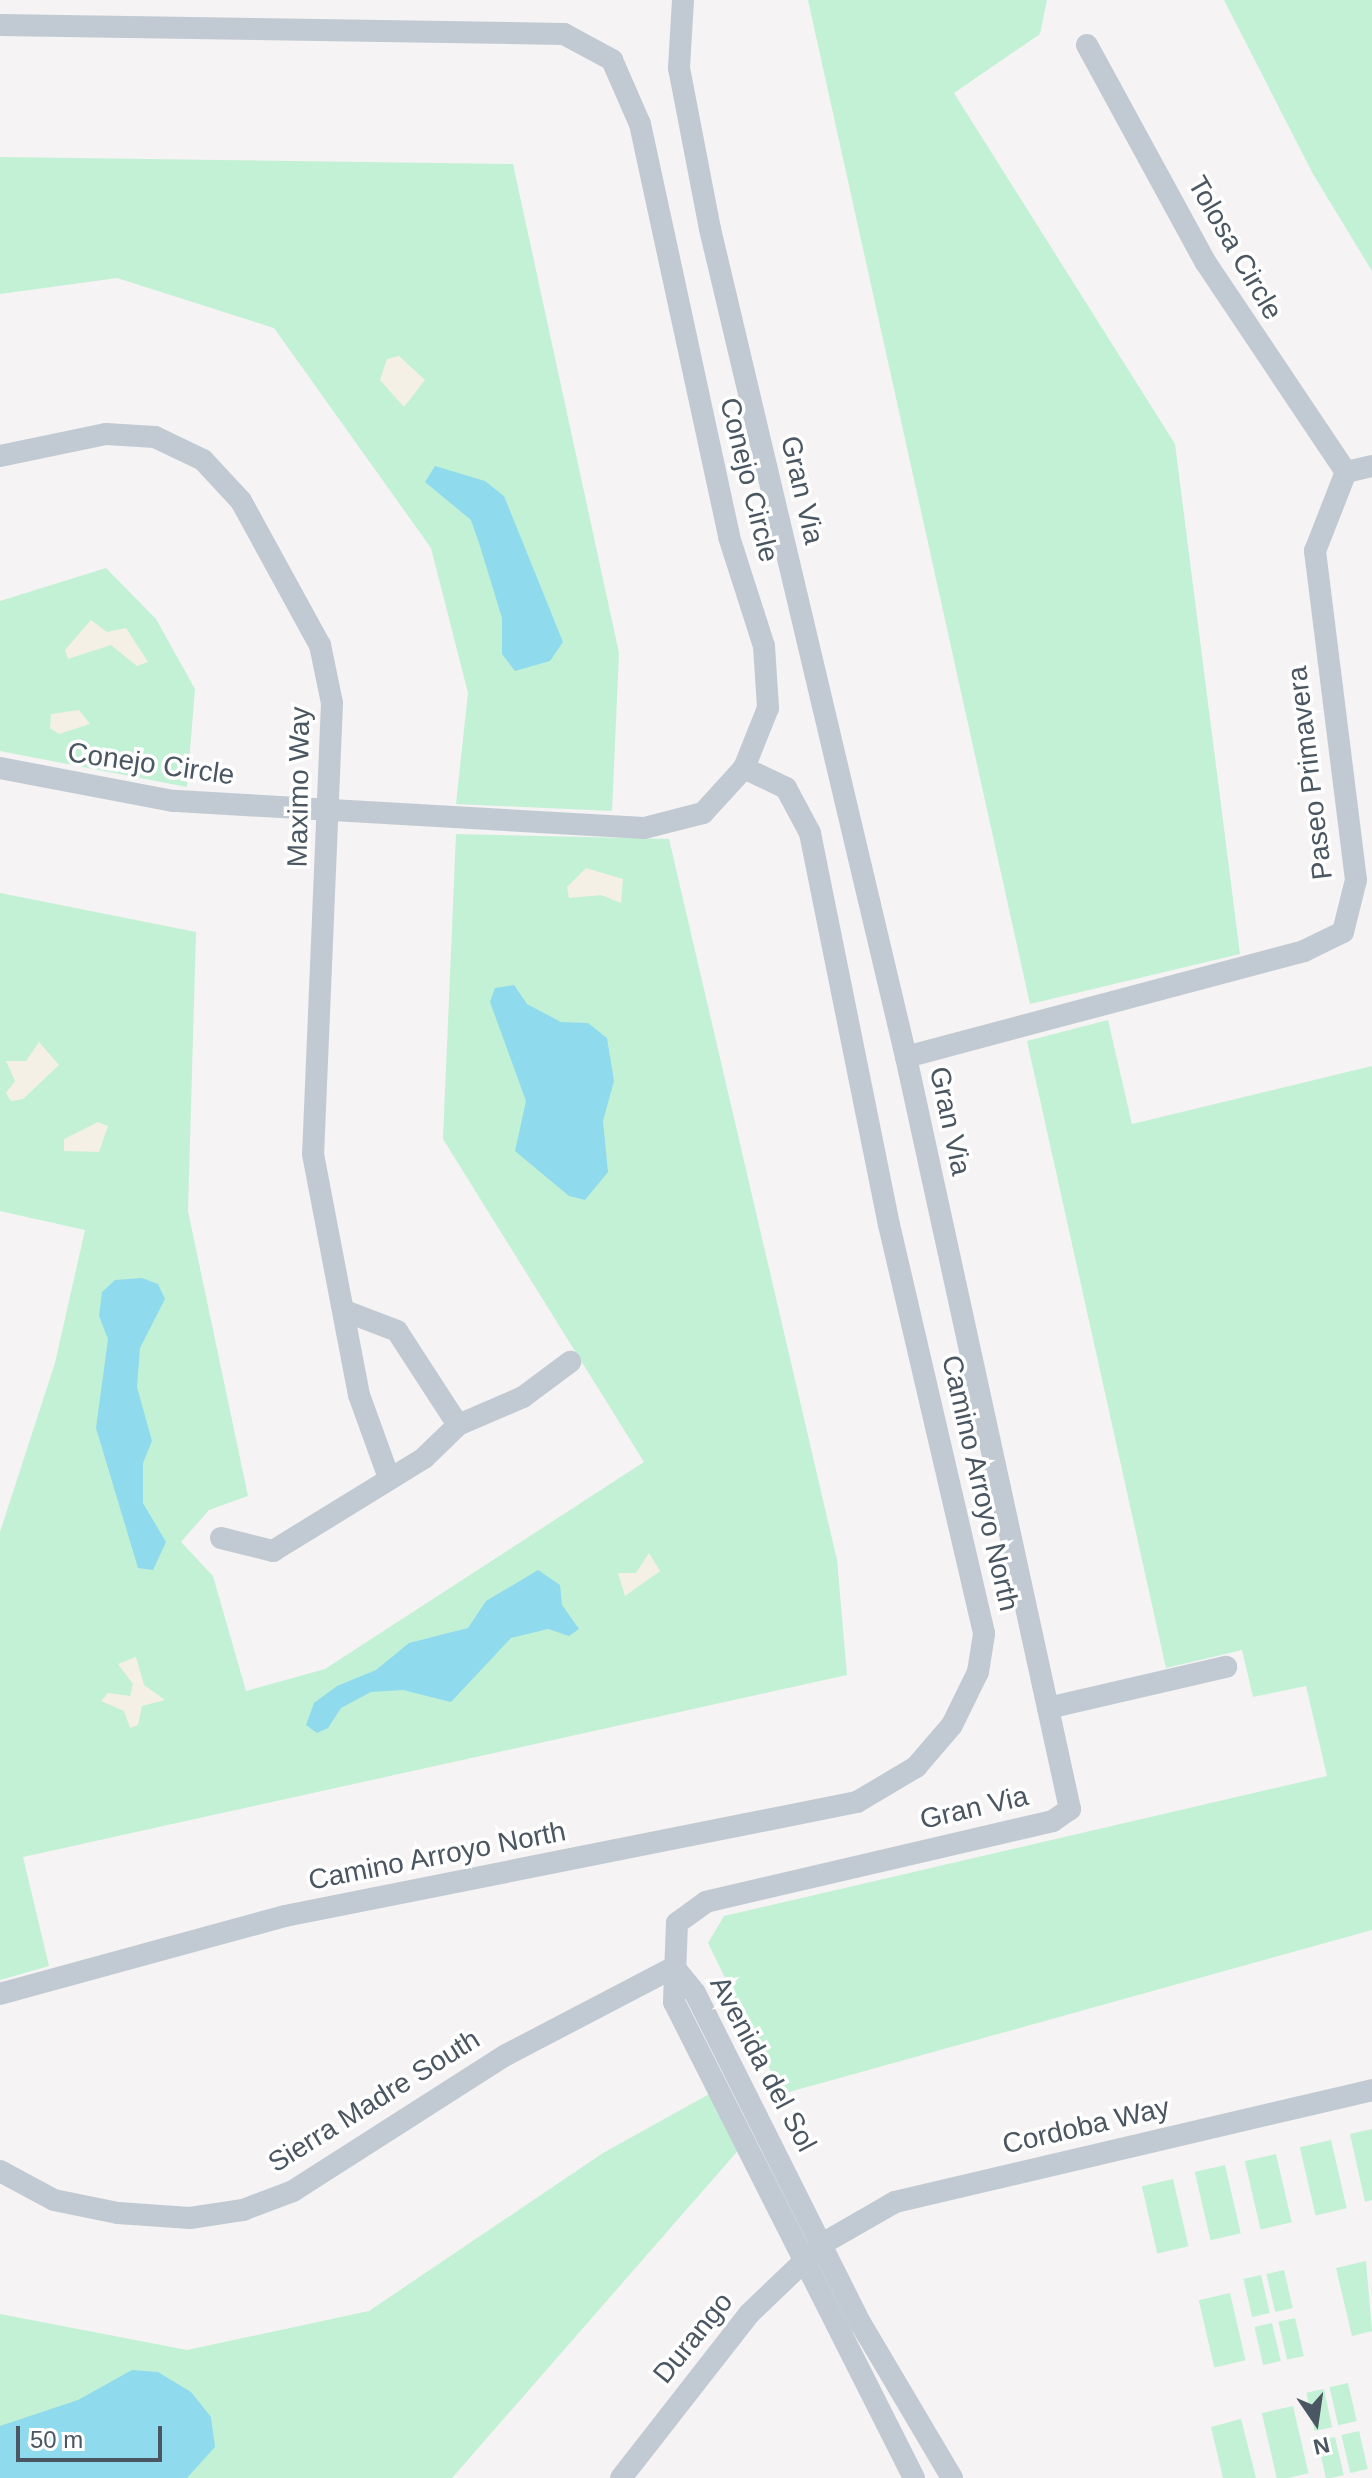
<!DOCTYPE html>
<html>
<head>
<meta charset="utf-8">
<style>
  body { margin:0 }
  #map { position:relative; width:1372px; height:2478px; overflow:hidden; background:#f5f3f3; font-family:Helvetica,sans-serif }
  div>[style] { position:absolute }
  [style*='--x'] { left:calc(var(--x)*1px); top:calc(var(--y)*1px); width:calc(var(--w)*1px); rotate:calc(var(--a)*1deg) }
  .green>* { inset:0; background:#c3f1d5; transform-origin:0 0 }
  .sand>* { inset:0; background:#f5f0e5 }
  .water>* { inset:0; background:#90daee }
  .street>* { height:22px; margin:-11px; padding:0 11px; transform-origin:11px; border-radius:11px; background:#c1cad2 }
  span { translate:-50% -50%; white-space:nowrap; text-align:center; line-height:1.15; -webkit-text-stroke:7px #fff; paint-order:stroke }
  .street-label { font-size:28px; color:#4a5661 }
  .north { position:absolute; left:1276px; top:2382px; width:80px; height:80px; -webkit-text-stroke:6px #fff; paint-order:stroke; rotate:167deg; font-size:22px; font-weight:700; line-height:32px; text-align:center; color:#4a5661 }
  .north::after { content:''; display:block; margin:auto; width:28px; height:36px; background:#4a5661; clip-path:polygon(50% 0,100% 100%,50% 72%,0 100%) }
  .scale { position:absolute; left:16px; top:2426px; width:146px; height:36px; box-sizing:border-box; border:4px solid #4a5661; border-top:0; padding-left:10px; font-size:24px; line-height:28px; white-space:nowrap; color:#4a5661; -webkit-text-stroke:6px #fff; paint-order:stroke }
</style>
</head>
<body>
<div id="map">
  <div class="green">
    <div style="clip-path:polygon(808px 0,1047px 0,1040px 34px,954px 93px,1175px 444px,1240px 954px,1030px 1004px)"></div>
    <div style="clip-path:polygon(1224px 0,1372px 0,1372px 271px,1313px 174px)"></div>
    <div style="clip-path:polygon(0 157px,513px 164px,619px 653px,612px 811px,456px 804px,468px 693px,431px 548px,274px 328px,117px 278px,0 294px)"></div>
    <div style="clip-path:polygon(106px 568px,156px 619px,195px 689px,187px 787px,0 751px,0 601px)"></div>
    <div style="clip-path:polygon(456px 834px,669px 839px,837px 1560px,847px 1675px,23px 1857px,49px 1966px,0 1980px,0 1532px,55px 1363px,85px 1230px,0 1211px,0 893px,196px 932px,188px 1211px,248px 1496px,209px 1510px,181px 1542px,213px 1576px,246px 1691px,325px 1669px,644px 1462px,443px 1139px)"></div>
    <div style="clip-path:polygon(1108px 1020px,1132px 1124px,1372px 1066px,1372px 1930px,782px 2094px,708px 1943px,724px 1916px,1327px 1776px,1306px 1686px,1253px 1697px,1242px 1650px,1166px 1668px,1027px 1041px)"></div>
    <div style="clip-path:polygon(713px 2092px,742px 2146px,452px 2478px,0 2478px,0 2314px,187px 2350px,369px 2311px,603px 2153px)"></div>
    <div style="clip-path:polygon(1372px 2129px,1372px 2200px,1365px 2202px,1350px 2134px)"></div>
    <div style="left:1331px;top:2140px;width:70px;height:32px;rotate:77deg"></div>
    <div style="left:1276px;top:2154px;width:70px;height:32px;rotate:77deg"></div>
    <div style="left:1225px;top:2165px;width:70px;height:31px;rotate:77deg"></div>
    <div style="left:1173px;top:2179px;width:69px;height:32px;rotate:77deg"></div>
    <div style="clip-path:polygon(1366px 2261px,1372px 2331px,1352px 2336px,1336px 2268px)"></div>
    <div style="left:1284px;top:2270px;width:39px;height:18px;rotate:77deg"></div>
    <div style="left:1261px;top:2275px;width:39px;height:18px;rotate:77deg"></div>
    <div style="left:1230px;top:2293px;width:69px;height:32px;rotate:77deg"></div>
    <div style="left:1295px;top:2318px;width:39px;height:17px;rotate:77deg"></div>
    <div style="left:1272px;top:2323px;width:39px;height:18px;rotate:77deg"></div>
    <div style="left:1348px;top:2383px;width:39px;height:19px;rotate:77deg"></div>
    <div style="left:1324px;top:2389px;width:39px;height:18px;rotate:78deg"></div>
    <div style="left:1293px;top:2406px;width:69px;height:32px;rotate:77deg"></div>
    <div style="clip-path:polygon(1241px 2419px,1256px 2478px,1223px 2478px,1211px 2427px)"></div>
    <div style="left:1359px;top:2431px;width:39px;height:18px;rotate:77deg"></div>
    <div style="left:1335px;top:2437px;width:39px;height:18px;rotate:77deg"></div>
  </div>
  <div class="sand">
    <div style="clip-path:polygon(399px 356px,425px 380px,404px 407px,380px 380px,387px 359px)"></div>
    <div style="clip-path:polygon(91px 620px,107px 632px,126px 628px,148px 662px,137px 666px,111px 645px,68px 659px,65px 650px)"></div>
    <div style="clip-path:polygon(79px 710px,90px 724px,59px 734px,50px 728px,51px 714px)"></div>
    <div style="clip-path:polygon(586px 868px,623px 879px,621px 903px,601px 895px,569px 898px,567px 887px)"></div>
    <div style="clip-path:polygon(39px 1042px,59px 1065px,23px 1099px,11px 1101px,6px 1093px,15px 1081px,6px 1061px,26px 1061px)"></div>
    <div style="clip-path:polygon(98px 1122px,108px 1126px,99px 1152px,64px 1151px,64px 1139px)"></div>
    <div style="clip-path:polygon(649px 1553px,660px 1571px,625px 1596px,618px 1573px,636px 1573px)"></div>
    <div style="clip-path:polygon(136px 1657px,144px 1685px,165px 1700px,142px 1706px,138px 1725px,130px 1728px,124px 1711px,101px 1701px,108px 1693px,130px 1696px,133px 1684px,118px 1664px)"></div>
  </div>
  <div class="water">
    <div style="clip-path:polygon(435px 466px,485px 481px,504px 496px,563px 642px,550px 661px,515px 671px,502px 654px,502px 618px,480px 546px,471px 520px,425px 482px)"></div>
    <div style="clip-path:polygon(514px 985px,527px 1004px,561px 1022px,588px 1023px,607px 1038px,614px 1081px,603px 1121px,608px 1172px,585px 1200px,569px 1196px,515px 1151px,526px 1101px,490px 1002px,495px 988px)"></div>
    <div style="clip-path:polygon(142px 1278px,158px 1284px,165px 1299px,140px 1348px,137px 1387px,152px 1441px,143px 1463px,143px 1503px,166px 1542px,153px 1570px,138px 1568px,96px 1428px,108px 1339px,99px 1316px,102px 1292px,115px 1280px)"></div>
    <div style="clip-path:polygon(538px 1570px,560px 1585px,562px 1605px,579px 1629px,569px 1636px,548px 1629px,511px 1638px,451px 1702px,403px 1690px,371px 1692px,341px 1708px,328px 1728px,317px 1733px,306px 1725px,314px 1703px,337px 1686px,376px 1670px,409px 1643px,468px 1628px,486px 1601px)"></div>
    <div style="clip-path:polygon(132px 2370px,158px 2372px,191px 2392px,211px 2417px,215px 2447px,187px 2478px,0 2478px,0 2426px,78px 2400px)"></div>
  </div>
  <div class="street">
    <div style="--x:683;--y:0;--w:68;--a:93.4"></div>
    <div style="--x:679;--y:68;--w:164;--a:79.1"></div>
    <div style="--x:710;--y:229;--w:851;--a:76.68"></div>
    <div style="--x:906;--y:1057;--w:770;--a:77.7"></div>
    <div style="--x:1070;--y:1809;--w:21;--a:145"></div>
    <div style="--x:1053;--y:1821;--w:356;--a:166.9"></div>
    <div style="--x:706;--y:1902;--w:36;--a:144"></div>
    <div style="--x:677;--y:1923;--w:79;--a:92.2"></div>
    <div style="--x:674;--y:2002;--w:533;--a:63.24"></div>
    <div style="--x:0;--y:25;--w:564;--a:0.91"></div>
    <div style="--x:564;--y:34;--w:55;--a:28.4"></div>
    <div style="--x:612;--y:60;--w:70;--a:66.4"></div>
    <div style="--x:640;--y:124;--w:422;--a:77.8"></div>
    <div style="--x:729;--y:537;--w:114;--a:72.2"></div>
    <div style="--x:764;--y:646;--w:62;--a:86.3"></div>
    <div style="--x:768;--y:708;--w:65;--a:111.8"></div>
    <div style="--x:744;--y:768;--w:61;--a:132.3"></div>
    <div style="--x:703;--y:813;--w:61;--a:165.7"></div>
    <div style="--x:644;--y:828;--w:472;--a:-176.7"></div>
    <div style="--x:173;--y:801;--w:176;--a:-169.2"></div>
    <div style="--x:1087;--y:45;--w:248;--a:61.4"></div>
    <div style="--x:1206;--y:263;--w:252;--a:56.2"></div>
    <div style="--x:0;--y:456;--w:108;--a:-11.7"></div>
    <div style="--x:106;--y:434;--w:49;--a:3.5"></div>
    <div style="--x:155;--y:437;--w:53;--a:25.6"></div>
    <div style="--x:203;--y:460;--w:56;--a:47.2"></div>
    <div style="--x:241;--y:501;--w:164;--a:61.3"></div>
    <div style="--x:320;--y:645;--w:59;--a:78.3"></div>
    <div style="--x:332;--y:703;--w:451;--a:92.4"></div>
    <div style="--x:313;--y:1154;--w:245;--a:79.2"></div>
    <div style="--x:359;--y:1395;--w:85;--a:70.1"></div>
    <div style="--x:906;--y:1057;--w:412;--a:-14.9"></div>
    <div style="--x:1304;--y:951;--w:43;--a:-26"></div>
    <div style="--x:1343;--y:932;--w:54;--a:-76"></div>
    <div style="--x:1356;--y:880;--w:332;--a:-97.1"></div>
    <div style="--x:1315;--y:551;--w:85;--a:-68.6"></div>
    <div style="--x:1346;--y:472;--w:27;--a:-13"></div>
    <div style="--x:345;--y:1311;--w:56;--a:21"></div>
    <div style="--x:397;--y:1331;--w:112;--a:57"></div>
    <div style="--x:221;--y:1538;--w:54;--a:14"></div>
    <div style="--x:273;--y:1551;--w:177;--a:-31.6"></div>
    <div style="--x:424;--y:1458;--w:47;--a:-44.1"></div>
    <div style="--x:458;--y:1425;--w:71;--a:-23.3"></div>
    <div style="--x:523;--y:1397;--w:59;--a:-36.7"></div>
    <div style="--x:1048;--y:1708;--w:183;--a:-13"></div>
    <div style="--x:674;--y:1967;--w:33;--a:51"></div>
    <div style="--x:695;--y:1993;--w:370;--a:63.4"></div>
    <div style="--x:861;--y:2324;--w:179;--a:59.4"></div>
    <div style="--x:0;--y:1994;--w:295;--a:-15.3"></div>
    <div style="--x:285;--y:1916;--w:583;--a:-11.27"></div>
    <div style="--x:857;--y:1802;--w:69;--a:-30.7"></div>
    <div style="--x:916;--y:1767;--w:55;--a:-49.4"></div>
    <div style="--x:952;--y:1725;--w:59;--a:-63.9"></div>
    <div style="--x:978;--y:1672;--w:39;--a:-81"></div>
    <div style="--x:984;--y:1633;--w:419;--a:-103.1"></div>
    <div style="--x:889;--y:1225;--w:400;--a:-101.4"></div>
    <div style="--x:810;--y:833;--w:51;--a:-118.1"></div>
    <div style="--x:786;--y:788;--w:47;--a:-154.5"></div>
    <div style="--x:0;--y:2171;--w:61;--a:28.2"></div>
    <div style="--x:54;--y:2200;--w:65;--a:11.5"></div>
    <div style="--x:118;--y:2213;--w:72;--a:4"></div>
    <div style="--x:190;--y:2218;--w:54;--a:-8.6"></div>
    <div style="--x:243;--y:2210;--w:53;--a:-20.8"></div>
    <div style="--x:293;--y:2191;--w:253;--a:-32.6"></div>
    <div style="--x:506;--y:2055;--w:190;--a:-27.6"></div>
    <div style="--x:621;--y:2478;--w:208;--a:-52"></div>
    <div style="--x:749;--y:2314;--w:101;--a:-43.8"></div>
    <div style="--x:822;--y:2244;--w:84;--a:-29.9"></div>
    <div style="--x:895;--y:2202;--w:490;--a:-13.2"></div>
  </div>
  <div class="street-label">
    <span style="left:1235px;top:248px;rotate:60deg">Tolosa Circle</span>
    <span style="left:749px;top:480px;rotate:76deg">Conejo Circle</span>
    <span style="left:802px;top:490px;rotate:77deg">Gran Via</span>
    <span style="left:151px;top:764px;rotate:8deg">Conejo Circle</span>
    <span style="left:1310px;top:773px;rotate:-97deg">Paseo Primavera</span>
    <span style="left:299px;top:787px;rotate:-89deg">Maximo Way</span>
    <span style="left:950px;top:1121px;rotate:78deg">Gran Via</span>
    <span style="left:980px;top:1483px;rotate:77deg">Camino Arroyo North</span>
    <span style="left:974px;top:1808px;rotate:-13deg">Gran Via</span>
    <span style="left:437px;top:1856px;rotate:-11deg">Camino Arroyo North</span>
    <span style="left:763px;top:2064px;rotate:62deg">Avenida del Sol</span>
    <span style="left:374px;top:2101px;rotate:-32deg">Sierra Madre South</span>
    <span style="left:1086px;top:2126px;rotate:-13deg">Cordoba Way</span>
    <span style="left:693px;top:2338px;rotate:-51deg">Durango</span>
  </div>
  <div class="north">N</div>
  <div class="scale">50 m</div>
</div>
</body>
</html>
